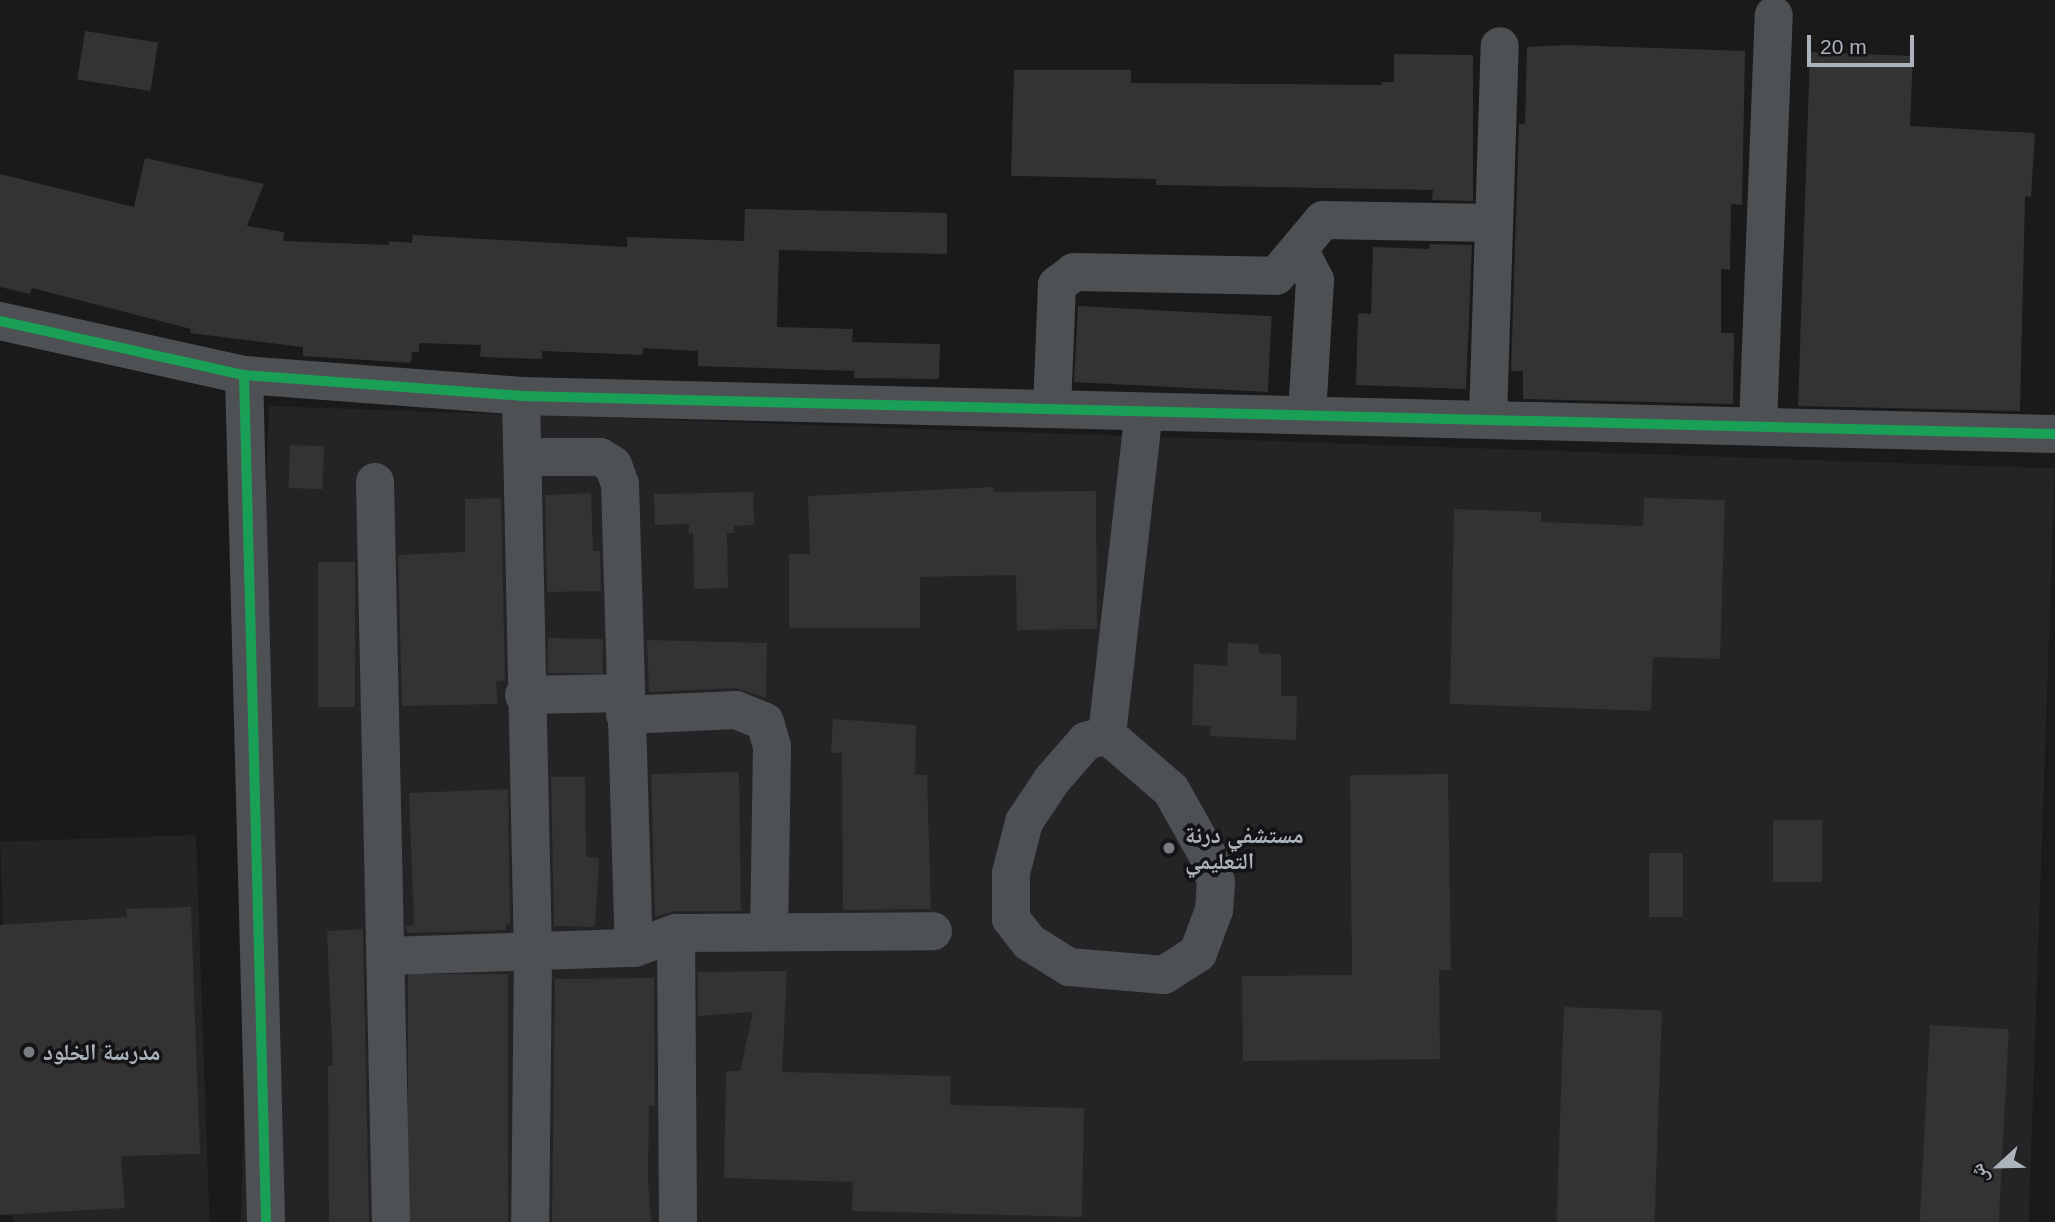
<!DOCTYPE html>
<html>
<head>
<meta charset="utf-8">
<style>
  body { margin:0 }
  #map { position:relative; width:2055px; height:1222px; overflow:hidden; background:#1a1a1a; font-family:Arial,"Noto Naskh Arabic",sans-serif }
  div>[style] { position:absolute }
  [style*='--x'] { left:calc(var(--x)*1px); top:calc(var(--y)*1px); width:calc(var(--w)*1px); rotate:calc(var(--a)*1deg) }
  .built>* { inset:0; background:#242426; transform-origin:0 0 }
  .building>* { inset:0; background:#333334; transform-origin:0 0 }
  .minor>* { height:38px; margin:-19px; padding:0 19px; transform-origin:19px; border-radius:19px; background:#4e5153 }
  .cycleway>* { height:10px; margin:-5px; padding:0 5px; transform-origin:5px; border-radius:5px; background:#1a9f57 }
  .dots>* { width:19px; height:19px; translate:-50% -50%; box-sizing:border-box; border:4px solid #141416; border-radius:50% }
  span { translate:-50% -50%; white-space:nowrap; text-align:center; line-height:1.15; -webkit-text-stroke:7px #141416; paint-order:stroke }
  .poi-label { font-size:23px; color:#acb3ba; font-weight:700 }
  .left { translate:0 -50%; text-align:left }
  .north { position:absolute; left:1964px; top:1131px; width:70px; height:70px; -webkit-text-stroke:5px #141416; paint-order:stroke; rotate:248deg; font-size:19px; font-weight:700; line-height:28px; text-align:center; color:#acb3ba }
  .north::after { content:''; display:block; margin:auto; width:24px; height:32px; background:#acb3ba; clip-path:polygon(50% 0,100% 100%,50% 72%,0 100%) }
  .scale { position:absolute; left:1807px; top:35px; width:107px; height:32px; box-sizing:border-box; border:4px solid #acb3ba; border-top:0; padding-left:9px; font-size:21px; line-height:24px; white-space:nowrap; color:#acb3ba; -webkit-text-stroke:5px #141416; paint-order:stroke }
</style>
</head>
<body>
<div id="map">
  <div class="built">
    <div style="left:269px;top:406px;width:1787px;height:816px;rotate:2deg"></div>
    <div style="left:196px;top:835px;width:387px;height:196px;rotate:88deg"></div>
  </div>
  <div class="building">
    <div style="left:85px;top:31px;width:74px;height:49px;rotate:9deg"></div>
    <div style="clip-path:polygon(1567px 45px,1745px 51px,1742px 205px,1731px 204px,1730px 270px,1721px 269px,1721px 333px,1734px 333px,1733px 404px,1523px 399px,1523px 371px,1511px 371px,1519px 124px,1525px 124px,1527px 47px)"></div>
    <div style="clip-path:polygon(1810px 52px,1913px 56px,1910px 126px,2035px 133px,2031px 197px,2025px 196px,2020px 411px,1798px 406px)"></div>
    <div style="clip-path:polygon(1394px 54px,1473px 55px,1473px 201px,1432px 200px,1433px 190px,1156px 185px,1156px 179px,1011px 176px,1014px 70px,1131px 70px,1131px 83px,1382px 85px,1382px 82px,1394px 82px)"></div>
    <div style="clip-path:polygon(145px 158px,264px 184px,247px 226px,284px 232px,283px 241px,389px 245px,389px 241px,412px 243px,413px 235px,627px 247px,627px 237px,744px 241px,745px 209px,947px 213px,947px 254px,779px 250px,777px 327px,853px 329px,852px 342px,940px 344px,939px 379px,854px 378px,854px 371px,698px 366px,698px 351px,643px 348px,643px 355px,542px 351px,542px 359px,480px 357px,481px 345px,419px 343px,419px 352px,412px 352px,411px 363px,303px 356px,303px 347px,190px 333px,191px 329px,32px 288px,30px 294px,0 287px,0 174px,134px 207px)"></div>
    <div style="clip-path:polygon(1430px 244px,1472px 245px,1466px 389px,1356px 385px,1358px 313px,1371px 314px,1373px 247px,1429px 249px)"></div>
    <div style="left:1078px;top:306px;width:194px;height:76px;rotate:3deg"></div>
    <div style="left:290px;top:445px;width:34px;height:43px;rotate:2deg"></div>
    <div style="clip-path:polygon(993px 487px,993px 492px,1096px 491px,1097px 629px,1017px 630px,1016px 575px,920px 577px,920px 628px,789px 628px,789px 554px,810px 554px,808px 496px)"></div>
    <div style="clip-path:polygon(753px 492px,754px 525px,734px 526px,734px 533px,727px 533px,728px 588px,694px 589px,693px 533px,689px 533px,689px 524px,655px 525px,654px 494px)"></div>
    <div style="clip-path:polygon(591px 493px,593px 551px,600px 551px,601px 591px,547px 592px,545px 495px)"></div>
    <div style="clip-path:polygon(501px 498px,505px 680px,496px 681px,498px 704px,402px 706px,398px 555px,465px 552px,465px 499px)"></div>
    <div style="clip-path:polygon(1644px 498px,1725px 500px,1720px 659px,1653px 657px,1651px 711px,1450px 704px,1454px 509px,1541px 512px,1541px 522px,1643px 526px)"></div>
    <div style="left:318px;top:562px;width:37px;height:145px"></div>
    <div style="left:548px;top:638px;width:55px;height:35px;rotate:1deg"></div>
    <div style="clip-path:polygon(647px 640px,767px 643px,766px 698px,735px 688px,649px 692px)"></div>
    <div style="clip-path:polygon(1228px 643px,1259px 644px,1259px 653px,1281px 654px,1281px 696px,1297px 696px,1296px 740px,1210px 736px,1211px 726px,1192px 725px,1194px 664px,1227px 666px)"></div>
    <div style="clip-path:polygon(833px 719px,916px 725px,915px 775px,927px 775px,931px 909px,843px 910px,842px 753px,831px 753px)"></div>
    <div style="clip-path:polygon(739px 772px,741px 911px,676px 911px,655px 917px,651px 774px)"></div>
    <div style="clip-path:polygon(1448px 774px,1451px 970px,1439px 970px,1440px 1059px,1243px 1061px,1242px 976px,1352px 975px,1350px 775px)"></div>
    <div style="clip-path:polygon(551px 777px,585px 777px,586px 857px,599px 858px,595px 927px,554px 926px)"></div>
    <div style="clip-path:polygon(508px 789px,510px 924px,506px 923px,506px 930px,407px 933px,406px 926px,414px 925px,409px 793px)"></div>
    <div style="left:1822px;top:820px;width:62px;height:49px;rotate:90deg"></div>
    <div style="left:1649px;top:853px;width:34px;height:64px"></div>
    <div style="clip-path:polygon(191px 907px,200px 1154px,121px 1156px,125px 1208px,0 1215px,0 925px,127px 917px,126px 909px)"></div>
    <div style="clip-path:polygon(363px 929px,369px 1222px,329px 1222px,328px 1066px,333px 1066px,327px 931px)"></div>
    <div style="clip-path:polygon(787px 971px,782px 1072px,951px 1076px,950px 1105px,1084px 1108px,1082px 1217px,852px 1211px,853px 1182px,724px 1178px,726px 1071px,740px 1071px,753px 1012px,698px 1016px,698px 972px)"></div>
    <div style="left:508px;top:974px;width:248px;height:100px;rotate:90deg"></div>
    <div style="clip-path:polygon(654px 978px,655px 1106px,649px 1105px,648px 1182px,651px 1222px,552px 1222px,555px 979px)"></div>
    <div style="left:1564px;top:1007px;width:98px;height:215px;rotate:2deg"></div>
    <div style="left:1930px;top:1025px;width:79px;height:197px;rotate:3deg"></div>
  </div>
  <div class="minor">
    <div style="--x:1299;--y:249;--w:35;--a:63"></div>
    <div style="--x:1315;--y:280;--w:135;--a:93.4"></div>
    <div style="--x:0;--y:321;--w:250;--a:12.5"></div>
    <div style="--x:244;--y:375;--w:278;--a:4.3"></div>
    <div style="--x:521;--y:396;--w:1534;--a:1.42"></div>
    <div style="--x:244;--y:375;--w:847;--a:88.51"></div>
    <div style="--x:521;--y:396;--w:558;--a:88.77"></div>
    <div style="--x:533;--y:954;--w:268;--a:90.6"></div>
    <div style="--x:1052;--y:409;--w:124;--a:-87.7"></div>
    <div style="--x:1057;--y:285;--w:21;--a:-37"></div>
    <div style="--x:1074;--y:272;--w:202;--a:1.1"></div>
    <div style="--x:1276;--y:276;--w:73;--a:-50"></div>
    <div style="--x:1323;--y:220;--w:170;--a:1"></div>
    <div style="--x:1488;--y:418;--w:372;--a:-88.2"></div>
    <div style="--x:1758;--y:425;--w:410;--a:-87.8"></div>
    <div style="--x:523;--y:457;--w:77;--a:0"></div>
    <div style="--x:600;--y:457;--w:15;--a:32"></div>
    <div style="--x:613;--y:465;--w:20;--a:70"></div>
    <div style="--x:620;--y:484;--w:464;--a:88.3"></div>
    <div style="--x:375;--y:482;--w:740;--a:88.76"></div>
    <div style="--x:524;--y:695;--w:101;--a:-1.1"></div>
    <div style="--x:625;--y:715;--w:111;--a:-2.6"></div>
    <div style="--x:736;--y:710;--w:31;--a:22"></div>
    <div style="--x:765;--y:722;--w:25;--a:74"></div>
    <div style="--x:772;--y:746;--w:186;--a:90.9"></div>
    <div style="--x:1107;--y:735;--w:84;--a:40.7"></div>
    <div style="--x:1171;--y:790;--w:76;--a:60.7"></div>
    <div style="--x:1208;--y:856;--w:27;--a:73"></div>
    <div style="--x:1216;--y:882;--w:28;--a:94"></div>
    <div style="--x:1214;--y:910;--w:46;--a:110.4"></div>
    <div style="--x:1198;--y:953;--w:40;--a:147.1"></div>
    <div style="--x:1164;--y:975;--w:95;--a:-175.2"></div>
    <div style="--x:1069;--y:967;--w:47;--a:-148"></div>
    <div style="--x:1029;--y:942;--w:29;--a:-128"></div>
    <div style="--x:1011;--y:919;--w:46;--a:-90"></div>
    <div style="--x:1011;--y:873;--w:53;--a:-75.7"></div>
    <div style="--x:1024;--y:822;--w:50;--a:-56.3"></div>
    <div style="--x:1052;--y:780;--w:52;--a:-48.9"></div>
    <div style="--x:1086;--y:741;--w:22;--a:-16"></div>
    <div style="--x:1107;--y:735;--w:325;--a:-83.5"></div>
    <div style="--x:676;--y:933;--w:289;--a:89.6"></div>
    <div style="--x:387;--y:956;--w:247;--a:-1.9"></div>
    <div style="--x:634;--y:948;--w:45;--a:-19.7"></div>
    <div style="--x:676;--y:933;--w:257;--a:-0.4"></div>
  </div>
  <div class="cycleway">
    <div style="--x:0;--y:321;--w:250;--a:12.5"></div>
    <div style="--x:244;--y:375;--w:278;--a:4.3"></div>
    <div style="--x:521;--y:396;--w:1534;--a:1.42"></div>
    <div style="--x:244;--y:375;--w:847;--a:88.51"></div>
  </div>
  <div class="dots">
    <div style="left:1169px;top:848px;background:#797d82"></div>
    <div style="left:29px;top:1052px;background:#797d82"></div>
  </div>
  <div class="poi-label">
    <span class="left" style="left:1185px;top:848px">مستشفي درنة<br>التعليمي</span>
    <span class="left" style="left:43px;top:1052px">مدرسة الخلود</span>
  </div>
  <div class="north">ش</div>
  <div class="scale">20 m</div>
</div>
</body>
</html>
